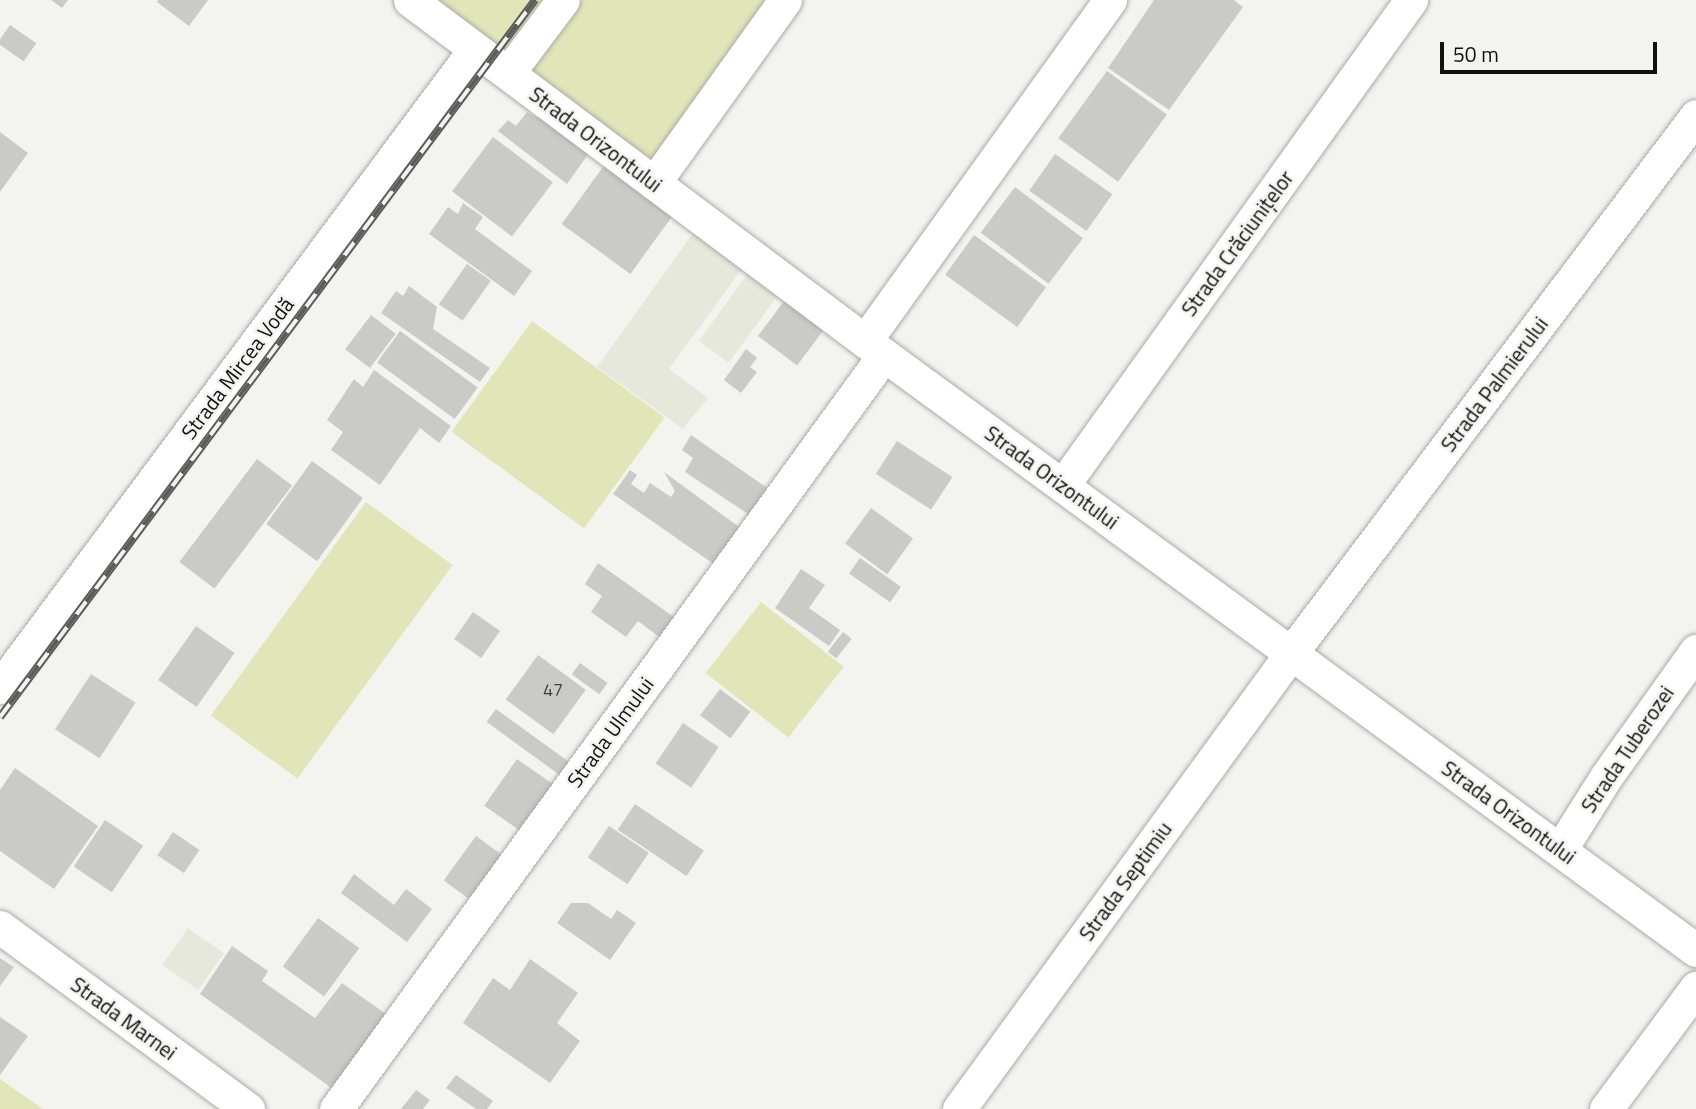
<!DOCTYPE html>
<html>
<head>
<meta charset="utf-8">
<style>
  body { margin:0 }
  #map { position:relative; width:1696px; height:1109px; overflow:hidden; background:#f3f4ef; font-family:"Titillium Web",sans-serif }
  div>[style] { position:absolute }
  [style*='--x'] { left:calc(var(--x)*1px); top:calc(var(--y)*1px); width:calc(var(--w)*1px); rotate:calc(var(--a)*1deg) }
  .built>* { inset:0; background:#e7e8dc; transform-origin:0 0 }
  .green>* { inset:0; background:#e1e5b7; transform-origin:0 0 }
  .building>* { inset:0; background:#cacbc6; transform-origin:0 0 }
  .roads { filter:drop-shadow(0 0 2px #aaaaa6) drop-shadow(0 0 2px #aaaaa6) }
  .minor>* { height:33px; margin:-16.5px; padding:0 16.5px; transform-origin:16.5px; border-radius:16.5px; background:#fff }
  .rail>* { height:8px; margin-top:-4px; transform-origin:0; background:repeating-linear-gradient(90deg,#f3f4ef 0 16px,#5c5d5a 0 32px); box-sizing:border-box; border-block:2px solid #5c5d5a }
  span { translate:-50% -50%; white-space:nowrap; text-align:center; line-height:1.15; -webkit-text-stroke:5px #f3f4ef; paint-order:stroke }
  .number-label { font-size:18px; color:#3e403d }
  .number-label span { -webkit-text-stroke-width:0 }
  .street-label { font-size:21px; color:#10110f }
  .scale { position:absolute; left:1440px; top:42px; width:217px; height:32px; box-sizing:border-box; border:4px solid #10110f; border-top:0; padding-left:9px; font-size:21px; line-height:24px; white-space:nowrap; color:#10110f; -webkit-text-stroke:5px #f3f4ef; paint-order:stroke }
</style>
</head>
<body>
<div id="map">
  <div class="built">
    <div style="clip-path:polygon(699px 225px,749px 259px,669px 369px,708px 398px,683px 429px,597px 367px)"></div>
    <div style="left:754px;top:265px;width:37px;height:94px;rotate:36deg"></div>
    <div style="left:188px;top:928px;width:44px;height:45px;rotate:35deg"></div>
  </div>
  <div class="green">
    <div style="clip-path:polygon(438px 0,784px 0,661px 167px)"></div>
    <div style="left:532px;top:321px;width:164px;height:137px;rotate:36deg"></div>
    <div style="left:366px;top:502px;width:107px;height:264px;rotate:36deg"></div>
    <div style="left:761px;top:602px;width:105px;height:90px;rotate:38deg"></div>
    <div style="clip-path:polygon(0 1079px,43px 1109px,0 1109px)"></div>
  </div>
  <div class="building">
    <div style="clip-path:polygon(51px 0,68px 0,62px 8px)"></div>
    <div style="clip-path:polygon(158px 0,208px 0,189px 26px,157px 2px)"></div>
    <div style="clip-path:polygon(1154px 0,1234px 0,1243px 7px,1169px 110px,1108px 68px)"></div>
    <div style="left:10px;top:25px;width:32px;height:22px;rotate:35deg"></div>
    <div style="left:1107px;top:71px;width:74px;height:83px;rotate:36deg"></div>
    <div style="clip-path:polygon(544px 105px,596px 143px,567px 184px,498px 131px,508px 120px,516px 126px,527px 112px,537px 118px)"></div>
    <div style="clip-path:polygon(0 132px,28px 153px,0 192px)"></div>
    <div style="left:493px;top:137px;width:75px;height:68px;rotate:37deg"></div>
    <div style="left:1055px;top:154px;width:70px;height:45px;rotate:35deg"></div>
    <div style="left:611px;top:156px;width:85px;height:84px;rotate:36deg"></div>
    <div style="left:1015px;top:187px;width:85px;height:57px;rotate:37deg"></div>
    <div style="clip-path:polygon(463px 203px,483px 217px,475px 229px,532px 271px,514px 296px,429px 234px,448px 207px,458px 214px)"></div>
    <div style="left:974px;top:235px;width:89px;height:49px;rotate:36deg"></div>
    <div style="left:467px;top:264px;width:29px;height:49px;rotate:35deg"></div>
    <div style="clip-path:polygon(409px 286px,437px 307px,433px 329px,490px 368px,480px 382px,381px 313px,396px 291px,403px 296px)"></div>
    <div style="left:791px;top:292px;width:49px;height:55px;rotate:37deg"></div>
    <div style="left:371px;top:315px;width:31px;height:43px;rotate:37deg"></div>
    <div style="left:400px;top:331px;width:96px;height:39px;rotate:36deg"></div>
    <div style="clip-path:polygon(746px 349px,757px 358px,750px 367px,757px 372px,741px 393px,724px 380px)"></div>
    <div style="clip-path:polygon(374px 370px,451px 426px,439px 443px,420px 428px,380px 485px,331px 450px,343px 432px,327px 420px,354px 379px,363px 387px)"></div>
    <div style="clip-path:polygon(691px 435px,773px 492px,754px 518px,685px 472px,693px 458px,682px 450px)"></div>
    <div style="left:897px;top:441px;width:66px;height:39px;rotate:33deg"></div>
    <div style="left:257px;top:459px;width:44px;height:129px;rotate:37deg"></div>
    <div style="left:312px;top:461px;width:63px;height:78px;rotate:36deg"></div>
    <div style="clip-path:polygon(630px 470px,637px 475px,631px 484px,644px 493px,650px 483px,671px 497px,675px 491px,664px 472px,746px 532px,721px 569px,613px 494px)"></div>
    <div style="left:871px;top:508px;width:52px;height:44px;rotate:36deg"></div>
    <div style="left:860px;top:558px;width:50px;height:19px;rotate:35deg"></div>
    <div style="clip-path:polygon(598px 563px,678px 620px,663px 640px,638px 621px,626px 637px,591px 612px,602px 596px,585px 584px)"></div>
    <div style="clip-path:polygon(801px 569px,825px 585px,809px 608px,840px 630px,829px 646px,775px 608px)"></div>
    <div style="left:473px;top:612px;width:33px;height:33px;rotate:35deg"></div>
    <div style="left:196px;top:626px;width:47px;height:66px;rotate:35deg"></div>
    <div style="left:843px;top:632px;width:11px;height:25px;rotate:38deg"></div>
    <div style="left:538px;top:655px;width:59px;height:55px;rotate:36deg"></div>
    <div style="left:580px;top:663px;width:34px;height:14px;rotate:36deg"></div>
    <div style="left:91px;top:674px;width:53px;height:66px;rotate:33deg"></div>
    <div style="left:720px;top:689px;width:38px;height:33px;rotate:37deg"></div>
    <div style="left:496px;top:709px;width:94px;height:16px;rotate:36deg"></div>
    <div style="left:683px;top:723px;width:43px;height:49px;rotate:34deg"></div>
    <div style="left:517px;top:759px;width:49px;height:57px;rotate:35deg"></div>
    <div style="clip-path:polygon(15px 768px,98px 826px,54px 889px,0 851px,0 790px)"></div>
    <div style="left:635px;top:804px;width:83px;height:31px;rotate:34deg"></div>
    <div style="left:105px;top:820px;width:46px;height:56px;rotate:34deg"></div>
    <div style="left:609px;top:826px;width:48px;height:38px;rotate:34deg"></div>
    <div style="left:173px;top:832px;width:32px;height:28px;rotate:34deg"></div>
    <div style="left:476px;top:836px;width:37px;height:55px;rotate:36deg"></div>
    <div style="clip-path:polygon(354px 874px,394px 905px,406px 889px,432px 909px,407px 942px,341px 893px)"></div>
    <div style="clip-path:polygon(571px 903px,588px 903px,611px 919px,617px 910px,636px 923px,610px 960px,557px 923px)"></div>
    <div style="left:318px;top:918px;width:51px;height:60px;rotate:36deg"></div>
    <div style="clip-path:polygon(232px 946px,268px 971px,262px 981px,315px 1018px,342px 983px,386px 1014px,333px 1089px,200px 994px)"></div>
    <div style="clip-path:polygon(0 958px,14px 967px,0 986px)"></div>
    <div style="clip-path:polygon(530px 959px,578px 993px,557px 1023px,580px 1041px,550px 1083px,463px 1023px,493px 978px,510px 990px)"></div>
    <div style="clip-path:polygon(0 1017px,28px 1036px,0 1075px)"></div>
    <div style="clip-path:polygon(456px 1075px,493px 1101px,487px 1109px,476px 1109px,446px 1088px)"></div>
    <div style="clip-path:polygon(416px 1090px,430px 1100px,423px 1109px,401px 1109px)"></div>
  </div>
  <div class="roads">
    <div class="minor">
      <div style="--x:410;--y:0;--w:569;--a:36.85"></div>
      <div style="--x:865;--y:341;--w:1030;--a:36.24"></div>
      <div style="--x:508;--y:73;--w:91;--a:-53"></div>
      <div style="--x:654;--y:183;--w:225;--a:-54.4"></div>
      <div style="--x:865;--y:341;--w:420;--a:-54.3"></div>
      <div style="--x:1063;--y:485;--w:597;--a:-54.34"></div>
      <div style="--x:0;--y:687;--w:795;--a:-53.33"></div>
      <div style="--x:1560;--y:850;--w:86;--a:-57.8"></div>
      <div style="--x:1606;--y:777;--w:155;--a:-54.5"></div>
      <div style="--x:0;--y:927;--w:308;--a:36.3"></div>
      <div style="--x:336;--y:1109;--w:932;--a:-53.99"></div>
      <div style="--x:959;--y:1109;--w:565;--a:-53.92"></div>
      <div style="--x:1292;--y:652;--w:671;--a:-52.99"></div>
      <div style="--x:1606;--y:1109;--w:151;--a:-53.4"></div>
    </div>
  </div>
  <div class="rail">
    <div style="--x:0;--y:717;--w:895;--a:-53.27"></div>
  </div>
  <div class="number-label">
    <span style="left:553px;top:690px">47</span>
  </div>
  <div class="street-label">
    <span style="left:596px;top:139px;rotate:37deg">Strada Orizontului</span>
    <span style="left:1237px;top:243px;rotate:-54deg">Strada Crăciunițelor</span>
    <span style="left:237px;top:368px;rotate:-53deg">Strada Mircea Vodă</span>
    <span style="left:1494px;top:384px;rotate:-53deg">Strada Palmierului</span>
    <span style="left:1052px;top:477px;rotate:36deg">Strada Orizontului</span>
    <span style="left:610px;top:732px;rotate:-54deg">Strada Ulmului</span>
    <span style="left:1627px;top:749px;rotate:-56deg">Strada Tuberozei</span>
    <span style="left:1509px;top:812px;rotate:36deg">Strada Orizontului</span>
    <span style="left:1125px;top:881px;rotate:-54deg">Strada Septimiu</span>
    <span style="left:124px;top:1018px;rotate:36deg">Strada Marnei</span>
  </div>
  <div class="scale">50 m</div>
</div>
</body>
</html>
